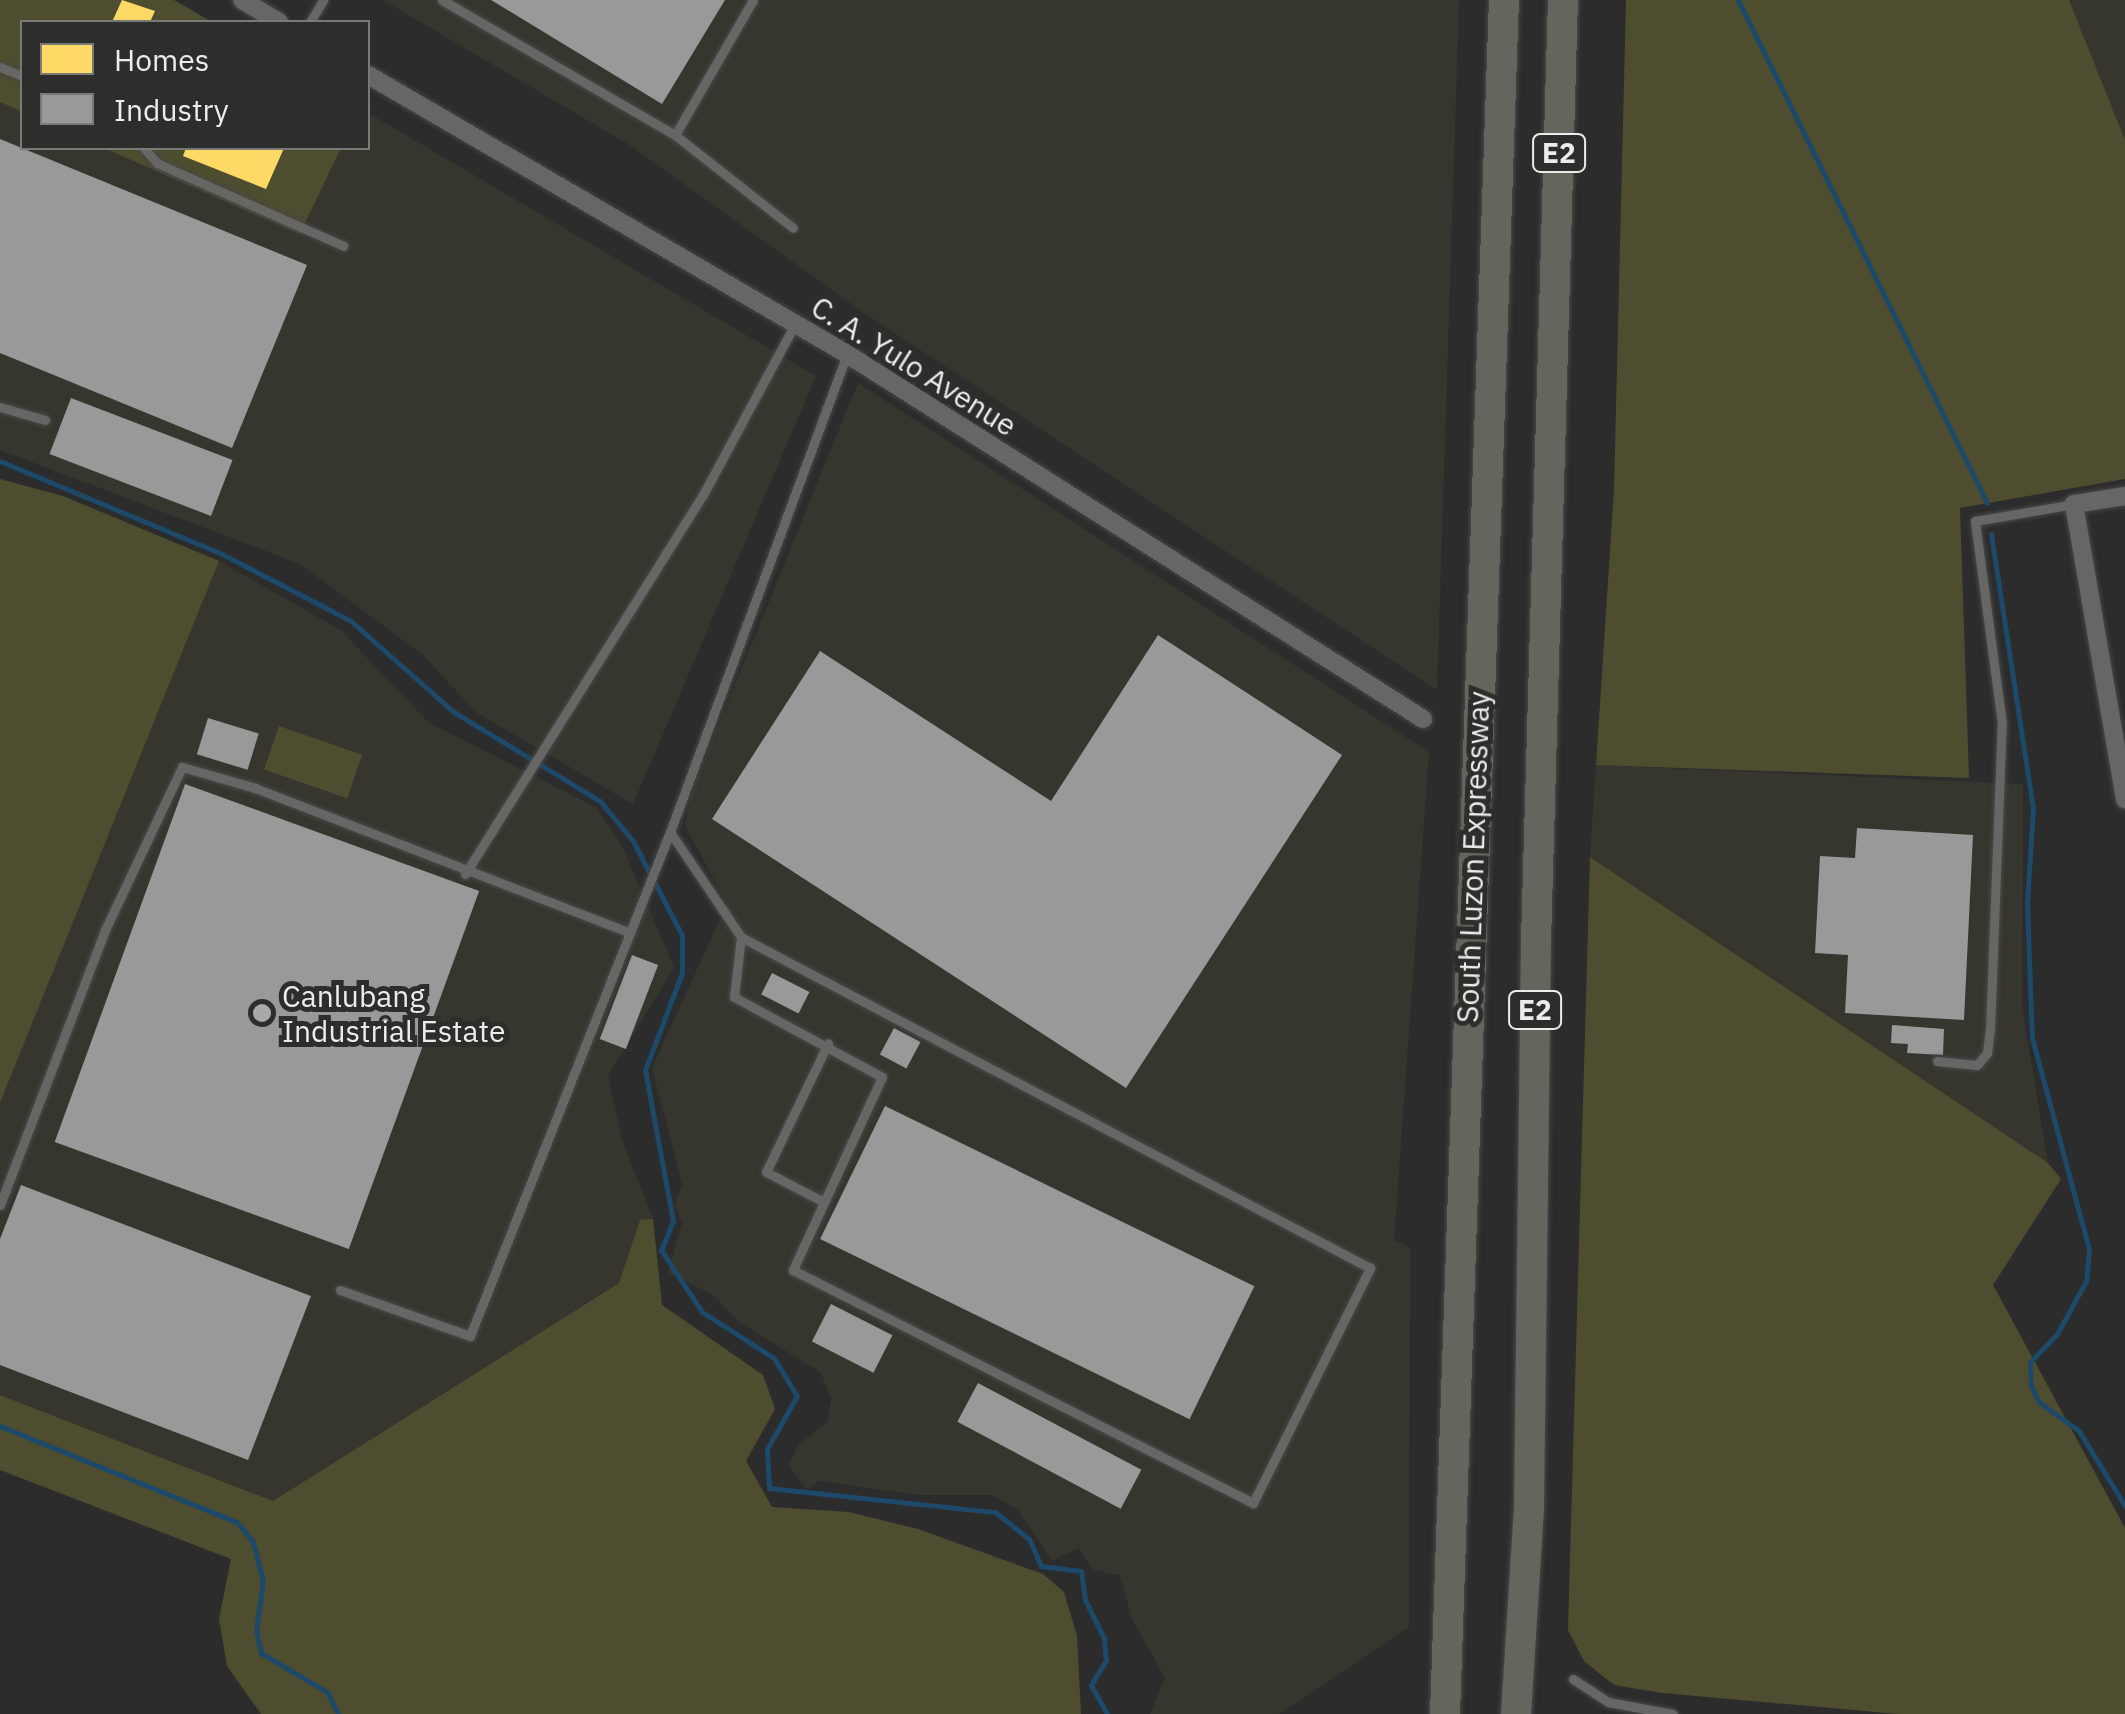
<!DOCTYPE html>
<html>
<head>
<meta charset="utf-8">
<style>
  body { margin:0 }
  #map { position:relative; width:2125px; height:1714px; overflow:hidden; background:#2c2c2c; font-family:"IBM Plex Sans",sans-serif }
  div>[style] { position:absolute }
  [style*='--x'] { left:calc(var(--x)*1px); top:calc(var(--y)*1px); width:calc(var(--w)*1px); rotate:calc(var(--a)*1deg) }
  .built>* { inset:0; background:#36362f }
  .green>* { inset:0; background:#4f4d2f; transform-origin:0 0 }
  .homes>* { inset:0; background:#ffd966 }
  .industry>* { inset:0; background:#999; transform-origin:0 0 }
  .stream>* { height:5px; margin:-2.5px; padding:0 2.5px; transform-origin:2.5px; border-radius:2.5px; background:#1d496a }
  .roads { filter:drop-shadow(0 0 2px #484848) drop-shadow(0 0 2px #484848) }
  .service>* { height:9px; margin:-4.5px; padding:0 4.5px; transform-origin:4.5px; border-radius:4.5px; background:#666665 }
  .minor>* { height:18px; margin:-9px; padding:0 9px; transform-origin:9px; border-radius:9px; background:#666665 }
  .motorway>* { height:30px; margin:-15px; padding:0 15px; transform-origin:15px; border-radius:15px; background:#65655d }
  .dots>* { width:28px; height:28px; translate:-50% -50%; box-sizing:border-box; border:5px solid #2d2d2b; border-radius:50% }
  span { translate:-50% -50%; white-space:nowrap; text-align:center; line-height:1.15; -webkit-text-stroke:10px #2d2d2b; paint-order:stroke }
  .shield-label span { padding:2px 8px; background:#2d2d2b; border:2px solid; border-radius:8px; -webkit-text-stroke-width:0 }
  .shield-label { font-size:28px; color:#ececea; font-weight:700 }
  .street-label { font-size:30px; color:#ececea }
  .poi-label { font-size:30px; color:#ececea }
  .left { translate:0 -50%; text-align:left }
  .legend { position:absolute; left:20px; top:20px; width:350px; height:130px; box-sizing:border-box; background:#2d2d2b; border:2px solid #797977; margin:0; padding:12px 18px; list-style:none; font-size:30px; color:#ececea }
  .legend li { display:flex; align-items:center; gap:20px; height:50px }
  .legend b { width:50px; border:2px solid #797977 }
</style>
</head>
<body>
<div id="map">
  <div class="built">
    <div style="clip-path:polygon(383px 0,1459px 0,1437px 690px,864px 313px,628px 144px)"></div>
    <div style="clip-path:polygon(2069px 0,2125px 0,2125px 140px)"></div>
    <div style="clip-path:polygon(0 102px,22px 112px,22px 148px,104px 148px,300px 234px,341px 148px,368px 148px,368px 113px,816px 376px,633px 804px,477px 713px,423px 655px,300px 564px,0 450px)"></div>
    <div style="clip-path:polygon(858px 383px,1429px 752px,1394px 1240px,1410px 1248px,1409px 1627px,1279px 1714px,1150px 1714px,1165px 1678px,1132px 1619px,1120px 1575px,1093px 1570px,1079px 1548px,1052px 1560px,1018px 1510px,993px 1495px,920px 1495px,819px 1481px,807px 1490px,788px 1465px,799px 1444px,828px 1422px,831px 1399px,821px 1373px,738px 1321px,712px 1294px,668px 1273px,682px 1223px,675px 1206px,682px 1184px,652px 1068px,727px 904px,685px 826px,693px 788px)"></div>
    <div style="clip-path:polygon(219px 561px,342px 631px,429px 723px,596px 807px,622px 846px,674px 967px,608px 1076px,622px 1140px,653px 1219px,640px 1221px,619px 1283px,273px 1501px,0 1395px,0 1103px)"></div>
    <div style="clip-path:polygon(1596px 765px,2023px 784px,2022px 1006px,2048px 1163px,1590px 857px)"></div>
  </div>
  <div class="green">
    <div style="clip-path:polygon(0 0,174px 0,212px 22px,22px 22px,22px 112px,0 102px)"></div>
    <div style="clip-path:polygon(1626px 0,2069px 0,2125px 140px,2125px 479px,1960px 508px,1969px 778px,1596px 765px,1614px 490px)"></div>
    <div style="clip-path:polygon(104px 148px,341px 148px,300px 234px)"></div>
    <div style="clip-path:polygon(0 479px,63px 496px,219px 561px,0 1103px)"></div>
    <div style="left:279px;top:726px;width:88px;height:46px;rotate:19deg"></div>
    <div style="clip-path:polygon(1590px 857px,2048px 1163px,2061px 1179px,1993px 1285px,2125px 1528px,2125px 1714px,1898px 1714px,1662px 1693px,1614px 1685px,1584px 1661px,1568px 1630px)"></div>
    <div style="clip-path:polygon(653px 1219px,662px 1305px,763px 1375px,775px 1409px,746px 1461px,772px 1507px,849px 1512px,918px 1529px,1043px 1574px,1064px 1592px,1077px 1636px,1081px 1714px,261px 1714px,227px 1666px,219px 1619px,231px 1559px,0 1470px,0 1395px,273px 1501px,619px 1283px,640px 1220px)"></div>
  </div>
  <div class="homes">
    <div style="clip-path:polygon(122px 0,155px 11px,150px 22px,112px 22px)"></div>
    <div style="clip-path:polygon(186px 148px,284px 148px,266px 189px,183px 156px)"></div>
  </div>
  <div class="industry">
    <div style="clip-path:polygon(491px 0,725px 0,662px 104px)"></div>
    <div style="clip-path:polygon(0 139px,307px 265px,232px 448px,0 353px)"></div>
    <div style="left:71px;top:398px;width:173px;height:60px;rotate:21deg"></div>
    <div style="clip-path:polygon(1158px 635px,1342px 755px,1126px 1088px,712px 819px,820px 651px,1051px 801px)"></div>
    <div style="left:208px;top:718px;width:53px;height:38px;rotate:17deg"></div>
    <div style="left:185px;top:784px;width:313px;height:381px;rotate:20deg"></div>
    <div style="clip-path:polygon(1857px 828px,1973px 835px,1964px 1020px,1845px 1013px,1848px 955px,1815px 953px,1820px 856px,1855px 858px)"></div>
    <div style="left:632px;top:955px;width:28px;height:90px;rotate:21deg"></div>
    <div style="left:772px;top:973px;width:42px;height:24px;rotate:27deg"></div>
    <div style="clip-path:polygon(1892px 1025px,1944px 1029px,1943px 1055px,1907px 1053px,1908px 1044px,1891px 1043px)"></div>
    <div style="left:894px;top:1028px;width:30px;height:30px;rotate:28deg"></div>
    <div style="left:885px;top:1106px;width:411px;height:148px;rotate:26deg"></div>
    <div style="clip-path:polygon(21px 1185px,311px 1296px,248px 1460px,0 1365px,0 1239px)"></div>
    <div style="left:831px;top:1304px;width:69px;height:42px;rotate:27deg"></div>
    <div style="left:978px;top:1383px;width:185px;height:44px;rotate:28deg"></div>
  </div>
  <div class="stream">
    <div style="--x:1738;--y:0;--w:561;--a:63.66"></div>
    <div style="--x:0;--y:461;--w:241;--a:22.7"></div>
    <div style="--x:222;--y:554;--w:145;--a:27.4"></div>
    <div style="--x:351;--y:621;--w:137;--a:41.5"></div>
    <div style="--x:454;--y:712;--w:171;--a:31.4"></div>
    <div style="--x:600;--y:801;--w:52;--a:50.5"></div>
    <div style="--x:633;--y:841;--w:106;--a:62.5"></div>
    <div style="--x:682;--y:935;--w:38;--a:90"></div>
    <div style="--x:682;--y:973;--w:104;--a:110.9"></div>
    <div style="--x:645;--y:1070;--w:154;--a:79.5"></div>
    <div style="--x:673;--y:1221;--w:31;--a:112"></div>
    <div style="--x:661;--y:1250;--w:74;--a:56.5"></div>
    <div style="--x:702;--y:1312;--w:85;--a:32.6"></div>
    <div style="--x:774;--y:1358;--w:44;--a:58.8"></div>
    <div style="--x:797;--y:1396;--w:61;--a:119.5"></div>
    <div style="--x:767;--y:1449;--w:39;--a:87"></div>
    <div style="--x:769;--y:1488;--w:227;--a:6.1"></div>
    <div style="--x:995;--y:1512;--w:43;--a:38.5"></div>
    <div style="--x:1029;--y:1539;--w:30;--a:66"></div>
    <div style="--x:1041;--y:1566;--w:40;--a:7.1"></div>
    <div style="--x:1081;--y:1571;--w:29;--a:82"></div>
    <div style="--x:1085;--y:1600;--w:42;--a:63.4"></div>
    <div style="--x:1104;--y:1638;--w:22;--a:85"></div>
    <div style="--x:1106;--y:1660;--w:29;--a:121"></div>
    <div style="--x:1091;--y:1685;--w:33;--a:61"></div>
    <div style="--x:1991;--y:534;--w:277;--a:81.3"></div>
    <div style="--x:2033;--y:808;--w:96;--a:93.6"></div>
    <div style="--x:2027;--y:904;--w:134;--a:87.9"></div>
    <div style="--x:2032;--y:1038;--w:219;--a:74.9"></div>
    <div style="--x:2089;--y:1249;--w:32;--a:95"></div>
    <div style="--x:2086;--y:1281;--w:60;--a:118.7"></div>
    <div style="--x:2057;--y:1334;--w:39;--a:134"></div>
    <div style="--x:2030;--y:1362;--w:24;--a:88"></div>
    <div style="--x:2031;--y:1386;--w:18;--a:63"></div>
    <div style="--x:2039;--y:1402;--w:49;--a:35.9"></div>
    <div style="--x:2079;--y:1431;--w:88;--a:58.5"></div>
    <div style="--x:0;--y:1426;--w:256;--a:22.1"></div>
    <div style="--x:237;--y:1522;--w:26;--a:51"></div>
    <div style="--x:253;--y:1542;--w:40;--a:75.6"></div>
    <div style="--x:263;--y:1581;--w:50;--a:98"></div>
    <div style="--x:256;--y:1631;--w:23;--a:77"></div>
    <div style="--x:261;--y:1653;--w:77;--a:30.6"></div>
    <div style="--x:327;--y:1692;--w:25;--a:63"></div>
  </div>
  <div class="roads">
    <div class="service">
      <div style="--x:442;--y:0;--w:269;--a:30.1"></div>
      <div style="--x:675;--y:135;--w:150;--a:38.2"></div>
      <div style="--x:310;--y:22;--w:26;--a:-59"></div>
      <div style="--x:0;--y:67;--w:24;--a:22"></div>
      <div style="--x:675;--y:135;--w:156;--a:-60"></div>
      <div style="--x:144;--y:148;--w:20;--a:49"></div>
      <div style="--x:157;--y:163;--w:204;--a:24"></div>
      <div style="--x:0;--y:407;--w:47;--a:16.1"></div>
      <div style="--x:670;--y:832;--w:127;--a:55.9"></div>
      <div style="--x:741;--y:937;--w:60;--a:96.7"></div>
      <div style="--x:734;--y:997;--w:168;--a:28.4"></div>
      <div style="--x:882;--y:1077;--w:213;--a:114.8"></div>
      <div style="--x:793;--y:1270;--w:516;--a:26.86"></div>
      <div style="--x:1253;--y:1503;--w:263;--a:-63.5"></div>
      <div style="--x:1370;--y:1268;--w:711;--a:-152.25"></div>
      <div style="--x:465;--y:874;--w:450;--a:-57.9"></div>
      <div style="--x:704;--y:493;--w:192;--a:-61.7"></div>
      <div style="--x:1937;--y:1061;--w:40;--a:5.7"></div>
      <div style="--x:1977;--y:1065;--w:16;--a:-50"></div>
      <div style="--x:1987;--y:1053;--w:23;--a:-83"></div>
      <div style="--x:1990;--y:1030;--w:306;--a:-87.8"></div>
      <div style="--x:2002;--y:724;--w:205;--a:-97.6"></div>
      <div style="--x:1975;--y:521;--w:100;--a:-9.7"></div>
      <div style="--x:822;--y:1201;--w:63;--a:-152.6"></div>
      <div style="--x:766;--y:1172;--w:143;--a:-64.3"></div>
      <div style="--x:0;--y:1205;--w:294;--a:-69.1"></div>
      <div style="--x:105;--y:930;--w:180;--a:-64.7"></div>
      <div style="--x:182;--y:767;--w:76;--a:16"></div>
      <div style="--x:255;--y:788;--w:402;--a:21.1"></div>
      <div style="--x:340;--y:1290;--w:138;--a:19.5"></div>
      <div style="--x:470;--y:1336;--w:542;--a:-68.36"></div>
      <div style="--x:670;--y:832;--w:510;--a:-69.68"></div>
      <div style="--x:1573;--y:1679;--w:42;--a:33.3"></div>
      <div style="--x:1608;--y:1702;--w:66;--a:10.5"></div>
    </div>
    <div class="minor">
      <div style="--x:242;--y:0;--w:43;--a:30.7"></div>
      <div style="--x:368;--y:75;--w:554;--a:30.22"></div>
      <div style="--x:847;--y:354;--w:682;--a:32.36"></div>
      <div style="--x:2125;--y:496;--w:52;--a:171.1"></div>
      <div style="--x:2074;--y:504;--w:300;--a:80.2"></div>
    </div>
    <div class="motorway">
      <div style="--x:1445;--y:1714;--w:1715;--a:-88.03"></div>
      <div style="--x:1516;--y:1714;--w:209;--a:-86.4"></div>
      <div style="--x:1529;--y:1505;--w:564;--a:-89.29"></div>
      <div style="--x:1536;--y:941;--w:941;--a:-88.36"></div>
    </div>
  </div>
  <div class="dots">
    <div style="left:262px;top:1013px;background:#a9a9a8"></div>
  </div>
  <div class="shield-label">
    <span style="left:1559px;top:153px">E2</span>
    <span style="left:1535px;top:1010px">E2</span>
  </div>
  <div class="street-label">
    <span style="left:914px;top:366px;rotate:32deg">C. A. Yulo Avenue</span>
    <span style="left:1473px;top:857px;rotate:-88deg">South Luzon Expressway</span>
  </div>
  <div class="poi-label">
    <span class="left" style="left:282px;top:1013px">Canlubang<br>Industrial Estate</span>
  </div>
  <ul class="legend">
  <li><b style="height:28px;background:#ffd966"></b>Homes</li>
  <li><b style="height:28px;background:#999"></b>Industry</li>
  </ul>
</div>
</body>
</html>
